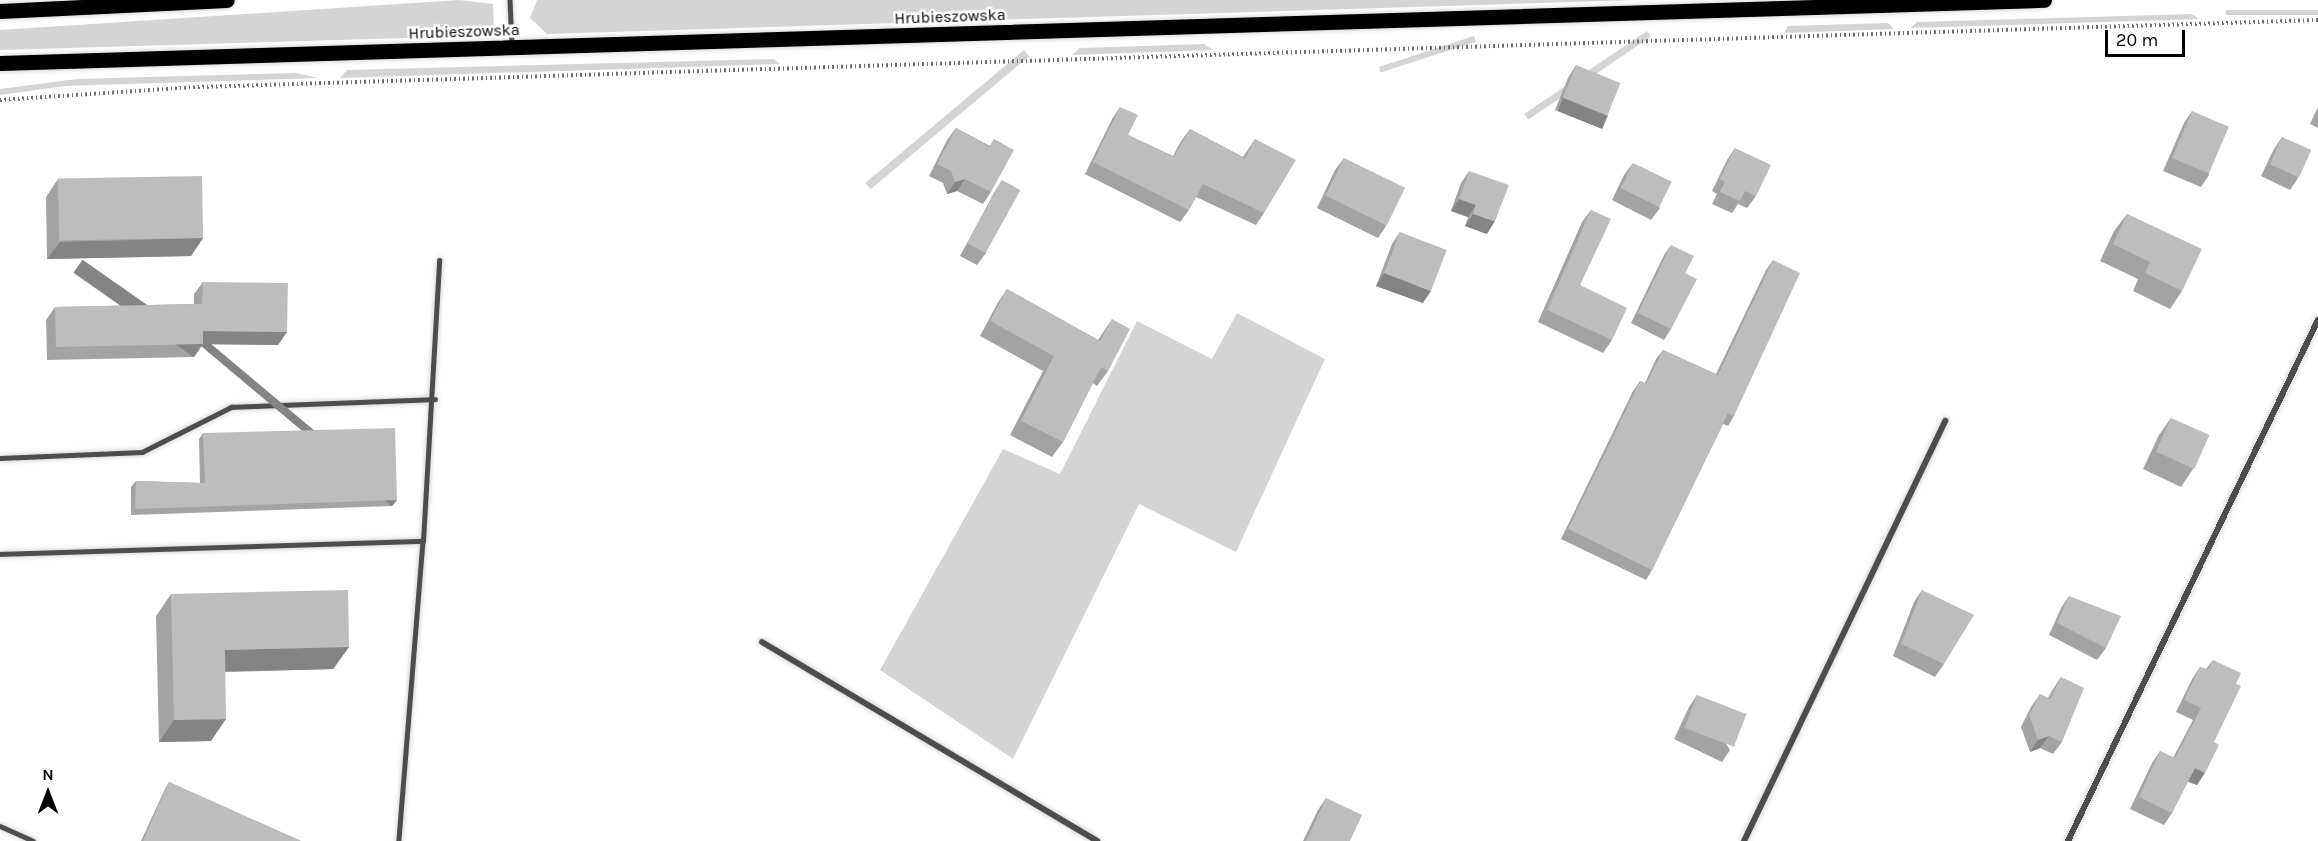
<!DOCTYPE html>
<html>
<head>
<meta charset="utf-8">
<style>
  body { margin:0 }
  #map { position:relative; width:2318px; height:841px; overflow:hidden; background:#fff; font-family:Karla,sans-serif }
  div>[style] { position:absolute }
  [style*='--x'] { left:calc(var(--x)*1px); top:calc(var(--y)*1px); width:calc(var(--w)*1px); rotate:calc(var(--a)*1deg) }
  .green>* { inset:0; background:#d4d4d4; transform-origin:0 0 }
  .path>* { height:4px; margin-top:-2px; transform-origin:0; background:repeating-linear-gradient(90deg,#6f6f6f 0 1.5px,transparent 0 4.5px) }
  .roads { filter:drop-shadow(0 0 2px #dbdbdb) drop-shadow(0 0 2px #dbdbdb) }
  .lane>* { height:4.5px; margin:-2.25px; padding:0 2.25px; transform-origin:2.25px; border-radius:2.25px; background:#4d4d4d }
  .street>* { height:6px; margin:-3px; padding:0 3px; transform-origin:3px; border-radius:3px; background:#4d4d4d }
  .primary>* { height:15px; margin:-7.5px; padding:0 7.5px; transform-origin:7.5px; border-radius:7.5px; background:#000 }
  .wall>* { inset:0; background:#a3a3a3 }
  .shaded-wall>* { inset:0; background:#848484; transform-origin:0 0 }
  .building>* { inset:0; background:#bdbdbd; transform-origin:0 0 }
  span { translate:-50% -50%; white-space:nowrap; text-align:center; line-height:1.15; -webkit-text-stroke:5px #fff; paint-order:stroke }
  .street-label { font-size:16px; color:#000 }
  .north { position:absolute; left:18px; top:763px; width:60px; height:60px; -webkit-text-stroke:4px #fff; paint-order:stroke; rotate:0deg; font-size:16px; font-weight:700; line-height:24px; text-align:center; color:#000 }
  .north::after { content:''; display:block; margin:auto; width:21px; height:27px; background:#000; clip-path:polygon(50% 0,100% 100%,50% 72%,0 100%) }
  .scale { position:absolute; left:2105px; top:30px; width:80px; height:27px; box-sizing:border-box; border:3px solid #000; border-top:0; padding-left:8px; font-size:18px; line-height:21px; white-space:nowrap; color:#000; -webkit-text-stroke:4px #fff; paint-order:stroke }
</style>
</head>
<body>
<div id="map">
  <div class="green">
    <div style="clip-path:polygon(459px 0,493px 4px,494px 28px,473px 36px,0 50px,0 30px)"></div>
    <div style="clip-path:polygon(537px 0,1637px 0,547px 34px,530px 18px)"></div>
    <div style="left:2318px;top:10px;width:5px;height:92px;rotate:90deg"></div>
    <div style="clip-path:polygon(2191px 14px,2200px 19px,1910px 28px,1917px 22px)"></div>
    <div style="clip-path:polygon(1888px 23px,1894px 29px,1784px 33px,1788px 26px)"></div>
    <div style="left:1647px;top:31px;width:7px;height:148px;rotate:56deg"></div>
    <div style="left:1474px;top:36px;width:6px;height:100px;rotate:72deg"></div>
    <div style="clip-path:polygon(1204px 44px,1213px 50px,1072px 55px,1080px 48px)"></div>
    <div style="left:1024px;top:50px;width:8px;height:207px;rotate:50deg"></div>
    <div style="clip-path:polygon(774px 59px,780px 64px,340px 78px,347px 70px)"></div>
    <div style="clip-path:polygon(296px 73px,318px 78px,65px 86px,0 95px,0 89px,77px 79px)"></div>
    <div style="clip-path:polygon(1237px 313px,1325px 359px,1236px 552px,1139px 504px,1013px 759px,880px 670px,1003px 449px,1060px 474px,1137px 321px,1212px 359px)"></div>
  </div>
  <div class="path">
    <div style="--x:0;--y:100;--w:198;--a:-3.8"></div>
    <div style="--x:198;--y:87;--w:2121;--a:-1.81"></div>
  </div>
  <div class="roads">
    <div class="lane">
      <div style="--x:510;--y:0;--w:46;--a:87.5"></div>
      <div style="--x:0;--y:458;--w:142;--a:-2.4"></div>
      <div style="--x:142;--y:452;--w:100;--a:-26.8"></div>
      <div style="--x:231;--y:407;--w:204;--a:-2.2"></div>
      <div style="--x:423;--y:541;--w:281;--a:-86.7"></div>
      <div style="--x:0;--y:554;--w:423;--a:-1.8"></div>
      <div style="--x:423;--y:541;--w:301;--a:94.6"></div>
      <div style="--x:0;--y:826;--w:36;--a:24"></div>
    </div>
    <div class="street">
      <div style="--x:762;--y:642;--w:390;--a:30.7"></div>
      <div style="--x:1744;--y:841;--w:466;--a:-64.4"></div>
      <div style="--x:2068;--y:841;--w:578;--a:-64.37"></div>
    </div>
    <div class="primary">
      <div style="--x:0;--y:11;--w:227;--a:-2.8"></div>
      <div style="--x:0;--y:63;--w:2045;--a:-1.77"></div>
    </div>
  </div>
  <div class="wall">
    <div style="clip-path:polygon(1576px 65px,1608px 116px,1600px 128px,1555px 110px,1568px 78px)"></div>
    <div style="clip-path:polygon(1120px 107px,1128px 135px,1173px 156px,1181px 141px,1190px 129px,1243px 157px,1255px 139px,1264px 213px,1256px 225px,1196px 197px,1189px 210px,1180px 222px,1085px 174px,1112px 119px)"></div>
    <div style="clip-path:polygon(2318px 107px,2318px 128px,2310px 124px)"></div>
    <div style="clip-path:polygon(2192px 111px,2209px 175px,2201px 187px,2163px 171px,2184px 123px)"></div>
    <div style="clip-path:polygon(956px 128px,990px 146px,994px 139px,991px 192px,983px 204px,957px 191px,947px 194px,943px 183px,929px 176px,947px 140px)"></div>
    <div style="clip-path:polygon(2282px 137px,2298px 178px,2290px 190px,2261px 176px,2274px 149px)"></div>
    <div style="clip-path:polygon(1735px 148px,1756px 196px,1747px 208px,1738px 204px,1732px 213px,1712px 204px,1717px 194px,1712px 191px,1727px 160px)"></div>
    <div style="clip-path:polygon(1344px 158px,1386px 226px,1378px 238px,1317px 208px,1335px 170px)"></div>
    <div style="clip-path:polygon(1633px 163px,1660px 208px,1651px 220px,1612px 200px,1624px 175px)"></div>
    <div style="clip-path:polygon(1469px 171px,1487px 234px,1465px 226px,1468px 217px,1451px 211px,1461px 183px)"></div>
    <div style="clip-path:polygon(58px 179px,203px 238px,191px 256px,47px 259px,46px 197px)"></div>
    <div style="clip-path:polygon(1002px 180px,986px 253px,977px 265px,960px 256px,994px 193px)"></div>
    <div style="clip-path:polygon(1591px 210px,1580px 285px,1612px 340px,1603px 353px,1538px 322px,1582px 222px)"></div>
    <div style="clip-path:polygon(2127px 214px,2182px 291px,2170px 309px,2133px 291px,2138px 279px,2100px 261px,2114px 231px)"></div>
    <div style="clip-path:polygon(1400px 232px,1423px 303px,1376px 286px,1392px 244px)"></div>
    <div style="clip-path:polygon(1671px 245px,1685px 273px,1671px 329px,1664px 340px,1631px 323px,1664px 255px)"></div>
    <div style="clip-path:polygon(1773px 260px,1734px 416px,1728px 426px,1723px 424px,1652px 570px,1646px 580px,1561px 539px,1633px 391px,1640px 381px,1645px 383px,1656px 359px,1663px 350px,1716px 374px,1766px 270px)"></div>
    <div style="clip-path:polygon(203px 282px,287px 332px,278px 345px,203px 344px,194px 357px,47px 360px,46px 320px,55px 307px,194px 304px,194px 294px)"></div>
    <div style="clip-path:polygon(1007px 289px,1098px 340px,1112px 319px,1108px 371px,1097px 386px,1093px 383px,1063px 442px,1052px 457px,1010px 435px,1043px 371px,980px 336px,997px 304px)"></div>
    <div style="clip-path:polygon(2171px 418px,2193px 469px,2181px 487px,2143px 469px,2159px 435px)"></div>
    <div style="clip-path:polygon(203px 433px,397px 500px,392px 506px,131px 515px,131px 487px,136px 481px,200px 483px,199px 439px)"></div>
    <div style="clip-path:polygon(1922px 590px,1944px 664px,1935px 677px,1893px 656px,1914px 602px)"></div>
    <div style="clip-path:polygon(171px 594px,349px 647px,333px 669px,225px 672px,211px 741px,159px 742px,156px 616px)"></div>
    <div style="clip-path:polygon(2069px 596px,2106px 648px,2097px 660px,2049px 635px,2061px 608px)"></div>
    <div style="clip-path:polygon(2213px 660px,2236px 684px,2197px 785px,2188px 781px,2172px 813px,2164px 825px,2130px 809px,2152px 763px,2160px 751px,2173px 758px,2193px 720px,2176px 712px,2192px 679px,2200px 667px,2206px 669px)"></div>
    <div style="clip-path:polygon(2061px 677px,2062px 742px,2053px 754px,2040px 748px,2030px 752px,2021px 727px,2031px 707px,2040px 694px,2048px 698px,2053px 689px)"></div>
    <div style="clip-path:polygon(1697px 695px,1730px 750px,1722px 762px,1674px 739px,1689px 707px)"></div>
    <div style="clip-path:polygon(169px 782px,301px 841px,141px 841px,165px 789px)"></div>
    <div style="clip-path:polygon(1326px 798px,1350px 841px,1303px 841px,1318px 810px)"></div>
  </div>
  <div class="shaded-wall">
    <div style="left:1563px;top:98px;width:48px;height:14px;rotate:22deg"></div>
    <div style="clip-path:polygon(965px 179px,957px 191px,947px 194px,955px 182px)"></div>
    <div style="clip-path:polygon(1459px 199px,1476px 205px,1468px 217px,1451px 211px)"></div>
    <div style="clip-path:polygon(1473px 214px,1495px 221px,1487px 234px,1465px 226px)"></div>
    <div style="clip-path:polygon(203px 238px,191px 256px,47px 259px,60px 242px)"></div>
    <div style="clip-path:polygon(1384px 273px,1431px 291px,1423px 303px,1376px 286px)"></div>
    <div style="clip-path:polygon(203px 331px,287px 332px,278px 345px,194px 344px)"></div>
    <div style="left:203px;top:344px;width:16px;height:147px;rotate:125deg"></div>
    <div style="left:397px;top:500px;width:8px;height:262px;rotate:130deg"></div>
    <div style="clip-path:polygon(349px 647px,333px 669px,209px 672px,225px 650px)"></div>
    <div style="clip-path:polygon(226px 719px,211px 741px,159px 742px,174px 720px)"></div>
    <div style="clip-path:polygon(2049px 736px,2040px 748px,2030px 752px,2038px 740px)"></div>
    <div style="clip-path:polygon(2195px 768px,2205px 773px,2197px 785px,2186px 781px)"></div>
  </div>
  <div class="building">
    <div style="left:1576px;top:65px;width:48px;height:35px;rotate:22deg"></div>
    <div style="clip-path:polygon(1120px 107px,1138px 115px,1128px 135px,1174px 157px,1190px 129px,1245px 159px,1255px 139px,1296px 160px,1264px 213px,1203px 184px,1189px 210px,1093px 162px)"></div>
    <div style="left:2192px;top:111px;width:40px;height:51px;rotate:23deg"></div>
    <div style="clip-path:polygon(956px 128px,990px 147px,994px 139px,1014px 150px,991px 192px,965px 179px,955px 182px,951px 171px,937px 164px)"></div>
    <div style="left:2282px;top:137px;width:32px;height:30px;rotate:24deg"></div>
    <div style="clip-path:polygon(1735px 148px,1771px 165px,1756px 196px,1745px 191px,1740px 201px,1720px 192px,1725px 182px,1720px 179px)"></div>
    <div style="left:1344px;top:158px;width:68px;height:42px;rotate:26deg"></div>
    <div style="left:1633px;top:163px;width:43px;height:28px;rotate:26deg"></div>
    <div style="clip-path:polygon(1469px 171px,1509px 185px,1495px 221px,1473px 214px,1476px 205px,1459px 199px)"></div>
    <div style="left:202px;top:176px;width:62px;height:144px;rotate:89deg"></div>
    <div style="left:1002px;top:180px;width:21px;height:72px;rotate:29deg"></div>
    <div style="clip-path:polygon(1591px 210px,1611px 219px,1580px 285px,1627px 308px,1612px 340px,1547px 310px)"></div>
    <div style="clip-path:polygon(2127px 214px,2202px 249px,2182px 291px,2145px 273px,2150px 262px,2113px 244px)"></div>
    <div style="left:1400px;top:232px;width:50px;height:44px;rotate:21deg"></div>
    <div style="clip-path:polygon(1671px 245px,1694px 256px,1685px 273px,1697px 279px,1671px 329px,1638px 313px)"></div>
    <div style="clip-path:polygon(1773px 260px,1800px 273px,1734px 416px,1728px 413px,1652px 570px,1568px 529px,1640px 381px,1646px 384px,1663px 350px,1718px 375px)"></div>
    <div style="clip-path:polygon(203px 282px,288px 283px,287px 332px,203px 331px,203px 344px,56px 347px,55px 307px,202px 304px)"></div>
    <div style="clip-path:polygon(1007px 289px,1100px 341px,1112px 319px,1130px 329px,1108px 371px,1101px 367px,1063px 442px,1021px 421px,1054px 356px,990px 321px)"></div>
    <div style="left:2171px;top:418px;width:42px;height:37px;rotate:24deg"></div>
    <div style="clip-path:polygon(395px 428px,397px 500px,135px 509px,136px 481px,205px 483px,203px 433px)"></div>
    <div style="clip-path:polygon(348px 590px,349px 647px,225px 650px,226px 719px,174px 720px,171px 594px)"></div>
    <div style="clip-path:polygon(1922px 590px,1974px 615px,1944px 664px,1901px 644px)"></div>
    <div style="clip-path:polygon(2069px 596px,2121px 616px,2106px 648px,2057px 623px)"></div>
    <div style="clip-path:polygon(2213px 660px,2241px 673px,2236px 684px,2241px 686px,2214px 742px,2219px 745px,2205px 773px,2195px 768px,2172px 813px,2139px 797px,2160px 751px,2175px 758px,2201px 708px,2184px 700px,2200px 667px,2208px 670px)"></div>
    <div style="clip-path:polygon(2061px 677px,2084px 688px,2062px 742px,2049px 736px,2038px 740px,2029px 715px,2040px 694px,2050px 699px)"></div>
    <div style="left:1697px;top:695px;width:53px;height:35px;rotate:21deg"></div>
    <div style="clip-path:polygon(169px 782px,301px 841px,143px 841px)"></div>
    <div style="clip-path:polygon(1326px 798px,1362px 815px,1350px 841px,1306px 841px)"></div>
  </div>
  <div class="street-label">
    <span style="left:950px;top:17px;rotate:-2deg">Hrubieszowska</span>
    <span style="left:464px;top:32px;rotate:-2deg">Hrubieszowska</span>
  </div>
  <div class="north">N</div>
  <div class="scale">20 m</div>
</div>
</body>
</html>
